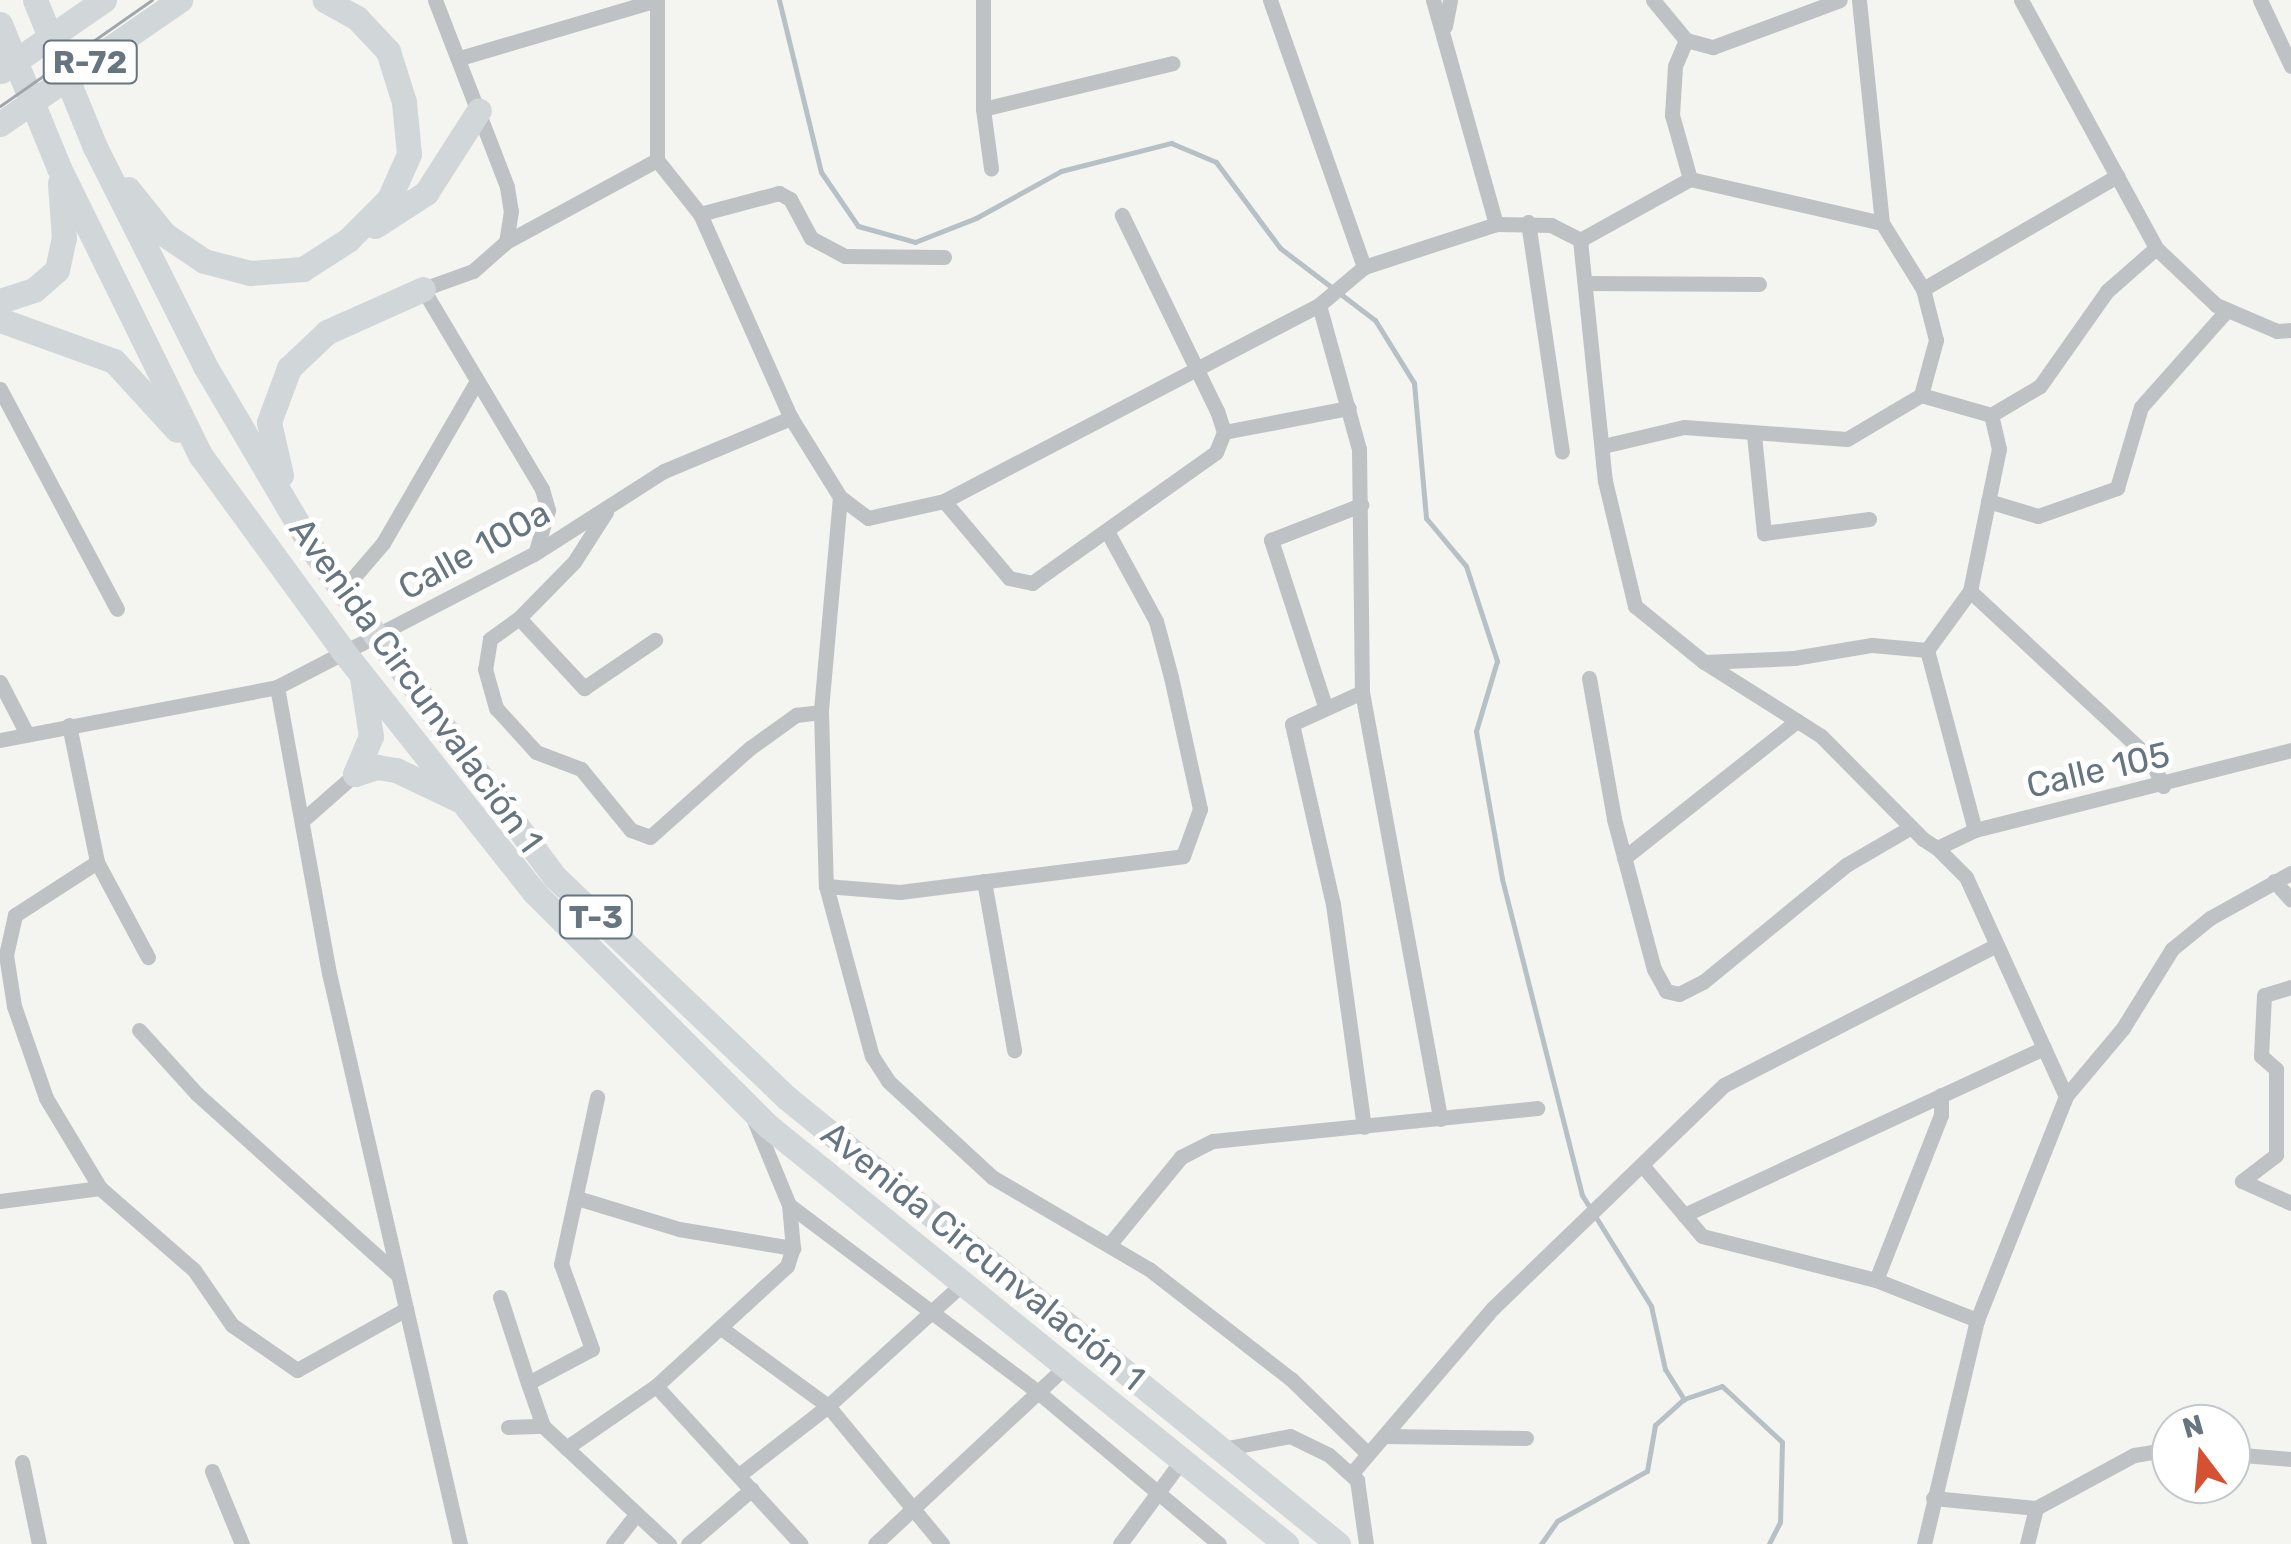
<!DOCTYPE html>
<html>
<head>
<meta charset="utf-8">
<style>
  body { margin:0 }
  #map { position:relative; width:2291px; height:1544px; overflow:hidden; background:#f4f4f1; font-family:Rubik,sans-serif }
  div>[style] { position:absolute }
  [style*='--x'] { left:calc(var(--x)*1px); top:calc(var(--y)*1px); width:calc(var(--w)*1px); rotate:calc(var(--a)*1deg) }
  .stream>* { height:5px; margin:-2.5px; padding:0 2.5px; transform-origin:2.5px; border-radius:2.5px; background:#b7c1c5 }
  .street>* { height:15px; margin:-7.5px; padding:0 7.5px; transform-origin:7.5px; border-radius:7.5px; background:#bec2c5 }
  .primary>* { height:25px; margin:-12.5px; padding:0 12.5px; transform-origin:12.5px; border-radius:12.5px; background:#d1d6d9 }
  .tram>* { height:2.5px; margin:-1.25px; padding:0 1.25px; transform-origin:1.25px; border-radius:1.25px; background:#a0a6aa }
  span { translate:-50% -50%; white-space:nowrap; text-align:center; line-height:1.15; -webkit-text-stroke:10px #fff; paint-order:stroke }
  .shield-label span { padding:2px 8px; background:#fff; border:2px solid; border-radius:8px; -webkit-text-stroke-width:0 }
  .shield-label { font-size:32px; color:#66757f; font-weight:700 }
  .street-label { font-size:35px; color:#66757f }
  .north { position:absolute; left:2151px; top:1404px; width:100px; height:100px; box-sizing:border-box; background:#fff; border:2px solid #c2c8cc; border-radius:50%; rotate:344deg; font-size:28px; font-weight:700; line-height:40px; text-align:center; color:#66757f }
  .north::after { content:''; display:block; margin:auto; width:35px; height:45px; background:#d45131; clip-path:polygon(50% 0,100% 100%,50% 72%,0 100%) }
</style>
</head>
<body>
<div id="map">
  <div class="stream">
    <div style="--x:779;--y:0;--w:177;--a:76.3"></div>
    <div style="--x:821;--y:172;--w:65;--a:55.6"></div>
    <div style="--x:858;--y:226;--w:59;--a:15.7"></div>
    <div style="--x:915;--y:242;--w:66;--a:-21.5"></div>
    <div style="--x:976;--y:218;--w:97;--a:-28.9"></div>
    <div style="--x:1061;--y:171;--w:114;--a:-14.3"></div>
    <div style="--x:1171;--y:143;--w:49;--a:22.9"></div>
    <div style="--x:1216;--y:162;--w:107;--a:53.3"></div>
    <div style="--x:1280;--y:248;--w:119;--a:37.2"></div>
    <div style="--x:1375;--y:320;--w:74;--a:58.2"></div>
    <div style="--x:1414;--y:383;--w:136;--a:84.9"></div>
    <div style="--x:1426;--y:518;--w:62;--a:50.2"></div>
    <div style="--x:1466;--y:566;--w:100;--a:71.9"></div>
    <div style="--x:1497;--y:661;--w:73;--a:106.7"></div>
    <div style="--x:1476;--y:731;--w:150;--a:80"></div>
    <div style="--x:1502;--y:879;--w:326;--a:75.8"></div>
    <div style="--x:1582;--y:1195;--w:131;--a:58.1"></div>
    <div style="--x:1651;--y:1306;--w:65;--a:77.5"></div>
    <div style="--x:1665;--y:1369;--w:36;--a:58"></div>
    <div style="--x:1684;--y:1399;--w:40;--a:-18.9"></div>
    <div style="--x:1722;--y:1386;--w:82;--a:43"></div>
    <div style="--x:1782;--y:1442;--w:80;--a:91.4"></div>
    <div style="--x:1780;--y:1522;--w:25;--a:117"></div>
    <div style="--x:1541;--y:1544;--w:28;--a:-55"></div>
    <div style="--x:1557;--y:1521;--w:103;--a:-29.1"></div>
    <div style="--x:1647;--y:1471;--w:47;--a:-80.1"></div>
    <div style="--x:1655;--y:1425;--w:39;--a:-42"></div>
  </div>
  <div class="street">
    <div style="--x:435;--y:0;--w:200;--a:68.9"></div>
    <div style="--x:507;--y:187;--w:24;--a:81"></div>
    <div style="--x:511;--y:211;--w:31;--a:99"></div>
    <div style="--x:983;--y:0;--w:109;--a:90"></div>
    <div style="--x:983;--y:109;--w:60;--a:82.3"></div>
    <div style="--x:1270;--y:0;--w:283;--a:70.6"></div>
    <div style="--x:1433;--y:0;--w:233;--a:74.3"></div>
    <div style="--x:1653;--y:0;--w:52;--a:50.5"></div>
    <div style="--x:1686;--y:40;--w:28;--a:15"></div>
    <div style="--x:1713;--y:47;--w:135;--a:-20.3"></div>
    <div style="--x:2021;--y:0;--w:282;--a:61.4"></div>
    <div style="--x:2156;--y:248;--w:83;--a:43.5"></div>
    <div style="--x:2216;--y:305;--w:66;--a:23.1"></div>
    <div style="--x:2277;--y:331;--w:14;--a:-4"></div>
    <div style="--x:2260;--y:0;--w:73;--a:64.8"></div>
    <div style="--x:1445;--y:26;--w:26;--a:-79"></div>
    <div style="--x:1686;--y:40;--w:28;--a:113"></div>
    <div style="--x:1675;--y:66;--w:49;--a:93.5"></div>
    <div style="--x:1672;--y:115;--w:66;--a:74.3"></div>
    <div style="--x:1690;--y:179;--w:197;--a:12.9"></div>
    <div style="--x:460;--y:58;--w:205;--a:-16.4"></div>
    <div style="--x:983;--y:109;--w:195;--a:-13.6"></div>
    <div style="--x:657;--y:160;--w:69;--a:51.5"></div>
    <div style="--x:700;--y:214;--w:223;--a:66"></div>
    <div style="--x:791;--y:418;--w:93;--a:58.2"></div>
    <div style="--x:840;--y:497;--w:35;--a:37"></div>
    <div style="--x:868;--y:518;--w:78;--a:-12.6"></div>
    <div style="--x:944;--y:501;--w:423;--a:-27.6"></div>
    <div style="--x:1319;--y:305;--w:59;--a:-40.2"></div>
    <div style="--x:1364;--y:267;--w:139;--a:-18"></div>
    <div style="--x:1496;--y:224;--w:55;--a:1"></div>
    <div style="--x:1551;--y:225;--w:33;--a:27"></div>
    <div style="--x:1580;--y:240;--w:126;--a:-29"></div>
    <div style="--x:700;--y:214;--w:82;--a:-14.9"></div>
    <div style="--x:779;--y:193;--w:13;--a:29"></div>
    <div style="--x:790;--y:199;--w:44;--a:61.7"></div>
    <div style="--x:811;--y:238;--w:38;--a:28"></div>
    <div style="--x:845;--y:256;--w:99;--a:0.6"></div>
    <div style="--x:1528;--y:222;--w:232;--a:81.6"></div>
    <div style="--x:1580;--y:240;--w:242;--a:84.1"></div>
    <div style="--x:1605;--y:481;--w:129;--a:76.5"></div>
    <div style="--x:1635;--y:606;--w:89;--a:39.1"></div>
    <div style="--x:1704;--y:662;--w:138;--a:32.3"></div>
    <div style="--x:1821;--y:736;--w:145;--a:45.3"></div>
    <div style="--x:1923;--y:839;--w:17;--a:33"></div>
    <div style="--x:1937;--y:848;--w:42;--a:-25.3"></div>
    <div style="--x:1975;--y:830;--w:326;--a:-14.2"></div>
    <div style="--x:1586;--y:283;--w:173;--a:0.3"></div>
    <div style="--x:1923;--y:289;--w:225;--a:-30.2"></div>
    <div style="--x:1319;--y:305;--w:149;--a:74.5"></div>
    <div style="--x:1359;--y:449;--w:243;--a:89.3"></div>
    <div style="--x:1362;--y:692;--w:434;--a:79.6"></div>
    <div style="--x:0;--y:389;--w:249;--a:62"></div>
    <div style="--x:1921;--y:395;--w:73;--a:15.9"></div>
    <div style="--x:1991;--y:415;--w:57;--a:-30.6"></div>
    <div style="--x:2040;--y:386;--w:116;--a:-54.8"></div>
    <div style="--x:2107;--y:291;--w:65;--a:-41.3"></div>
    <div style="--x:1224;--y:432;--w:127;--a:-10.9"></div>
    <div style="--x:1754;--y:435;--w:99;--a:84.2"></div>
    <div style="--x:1764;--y:533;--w:106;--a:-7.6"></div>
    <div style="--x:1603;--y:446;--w:83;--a:-13.2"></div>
    <div style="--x:1684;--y:427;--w:163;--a:4.2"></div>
    <div style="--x:1847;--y:439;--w:86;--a:-30.7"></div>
    <div style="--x:1921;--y:395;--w:57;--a:-74.7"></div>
    <div style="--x:1936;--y:340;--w:53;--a:-104.3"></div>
    <div style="--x:1923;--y:289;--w:78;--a:-121.8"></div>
    <div style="--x:1882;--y:223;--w:224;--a:-95.9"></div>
    <div style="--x:840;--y:497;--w:216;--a:95.1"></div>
    <div style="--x:821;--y:712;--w:174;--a:88.4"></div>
    <div style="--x:826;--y:886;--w:176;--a:74.9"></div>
    <div style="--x:872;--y:1056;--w:30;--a:57"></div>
    <div style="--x:888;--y:1081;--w:142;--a:42.7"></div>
    <div style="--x:992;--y:1177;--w:182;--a:30.4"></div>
    <div style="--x:1149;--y:1269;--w:180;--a:37.8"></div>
    <div style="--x:1291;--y:1379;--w:107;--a:44.2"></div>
    <div style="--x:944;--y:501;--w:101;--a:49.8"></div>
    <div style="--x:1009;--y:578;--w:24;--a:12"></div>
    <div style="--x:1032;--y:583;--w:226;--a:-35.4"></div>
    <div style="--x:1216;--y:452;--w:22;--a:-68"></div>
    <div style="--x:1224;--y:432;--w:22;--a:-108"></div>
    <div style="--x:1217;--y:411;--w:218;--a:-115.9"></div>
    <div style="--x:1988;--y:501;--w:52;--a:16.7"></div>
    <div style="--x:2038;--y:516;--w:84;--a:-19.5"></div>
    <div style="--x:2117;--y:488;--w:84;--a:-73.5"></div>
    <div style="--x:2141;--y:407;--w:130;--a:-48.4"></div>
    <div style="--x:606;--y:512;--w:59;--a:122.6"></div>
    <div style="--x:574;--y:562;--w:78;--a:134.5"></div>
    <div style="--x:519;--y:618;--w:96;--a:47.1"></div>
    <div style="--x:584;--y:688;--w:86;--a:-34.1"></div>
    <div style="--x:536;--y:551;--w:43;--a:-73.7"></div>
    <div style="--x:548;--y:510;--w:22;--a:-106"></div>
    <div style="--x:542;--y:489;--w:233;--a:-120.8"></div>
    <div style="--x:423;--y:289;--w:53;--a:-19.8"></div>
    <div style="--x:473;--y:271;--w:44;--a:-41.3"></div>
    <div style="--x:506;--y:242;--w:172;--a:-28.5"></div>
    <div style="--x:657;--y:160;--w:160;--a:-90"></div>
    <div style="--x:1970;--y:591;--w:246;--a:42.9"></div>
    <div style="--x:2150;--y:758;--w:31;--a:65"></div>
    <div style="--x:341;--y:592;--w:65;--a:-49.4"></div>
    <div style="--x:383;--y:543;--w:184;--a:-59.9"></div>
    <div style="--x:519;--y:618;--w:36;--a:144"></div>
    <div style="--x:490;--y:639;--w:30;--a:99"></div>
    <div style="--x:485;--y:669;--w:41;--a:74.2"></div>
    <div style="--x:496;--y:708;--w:59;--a:47.7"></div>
    <div style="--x:536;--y:752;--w:48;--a:20.7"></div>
    <div style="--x:581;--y:769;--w:79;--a:50.7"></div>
    <div style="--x:631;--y:830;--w:20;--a:20"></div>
    <div style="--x:650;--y:837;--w:134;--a:-41.7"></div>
    <div style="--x:750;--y:748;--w:57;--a:-35.7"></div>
    <div style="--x:796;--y:715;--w:25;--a:-7"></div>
    <div style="--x:1927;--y:650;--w:73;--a:-53.9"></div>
    <div style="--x:1970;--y:591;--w:145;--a:-78.5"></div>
    <div style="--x:1999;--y:449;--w:35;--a:-103"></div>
    <div style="--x:1704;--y:662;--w:90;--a:-2.5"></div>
    <div style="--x:1794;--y:658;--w:79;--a:-9.5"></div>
    <div style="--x:1872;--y:645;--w:55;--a:5.2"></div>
    <div style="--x:1927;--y:650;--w:186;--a:75.1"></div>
    <div style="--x:1589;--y:678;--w:143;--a:79.9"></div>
    <div style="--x:1614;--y:819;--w:155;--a:75.1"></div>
    <div style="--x:1654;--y:969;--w:25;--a:61"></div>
    <div style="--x:1666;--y:991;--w:13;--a:13"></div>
    <div style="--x:1679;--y:994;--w:27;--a:-27"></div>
    <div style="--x:1703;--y:982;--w:185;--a:-39.3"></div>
    <div style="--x:1846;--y:865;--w:75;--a:-30.3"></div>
    <div style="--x:0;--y:682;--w:59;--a:62.6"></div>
    <div style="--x:277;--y:687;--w:291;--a:79.7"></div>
    <div style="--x:329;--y:973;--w:586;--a:77.08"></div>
    <div style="--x:1362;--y:692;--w:77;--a:155.4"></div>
    <div style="--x:1292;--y:724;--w:185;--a:77.2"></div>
    <div style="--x:1333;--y:904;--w:225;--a:82.1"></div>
    <div style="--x:1325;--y:706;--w:175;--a:-108"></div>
    <div style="--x:1271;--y:540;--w:97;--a:-21.3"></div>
    <div style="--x:69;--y:725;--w:140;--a:78.4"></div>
    <div style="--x:97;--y:862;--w:98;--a:147.1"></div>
    <div style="--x:15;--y:915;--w:41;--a:102.7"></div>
    <div style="--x:6;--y:955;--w:52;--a:81.1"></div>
    <div style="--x:14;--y:1006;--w:97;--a:70.8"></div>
    <div style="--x:46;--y:1098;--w:105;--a:59"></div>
    <div style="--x:100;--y:1188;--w:125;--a:41.1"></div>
    <div style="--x:194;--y:1270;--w:67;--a:55.4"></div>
    <div style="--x:232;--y:1325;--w:79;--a:34.7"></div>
    <div style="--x:297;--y:1370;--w:125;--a:-29.2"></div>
    <div style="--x:0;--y:740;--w:282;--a:-10.8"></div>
    <div style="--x:277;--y:687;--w:289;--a:-27.4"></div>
    <div style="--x:534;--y:554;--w:154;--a:-32.6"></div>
    <div style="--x:664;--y:471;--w:138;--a:-22.7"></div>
    <div style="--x:304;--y:819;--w:68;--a:-41.4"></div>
    <div style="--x:1937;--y:848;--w:41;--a:45"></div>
    <div style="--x:1966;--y:877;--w:241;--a:65.5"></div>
    <div style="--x:1624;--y:858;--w:221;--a:-38.4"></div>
    <div style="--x:97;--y:862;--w:108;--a:61.8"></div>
    <div style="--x:984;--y:881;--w:172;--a:79.9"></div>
    <div style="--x:2274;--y:881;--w:25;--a:48"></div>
    <div style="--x:826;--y:886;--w:74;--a:4.6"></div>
    <div style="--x:900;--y:892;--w:285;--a:-7.2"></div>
    <div style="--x:1183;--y:856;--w:50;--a:-70.1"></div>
    <div style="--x:1200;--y:809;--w:135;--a:-102.4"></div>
    <div style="--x:1171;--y:677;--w:58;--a:-105"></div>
    <div style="--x:1156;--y:621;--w:100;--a:-118.6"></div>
    <div style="--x:2291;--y:987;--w:28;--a:163"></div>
    <div style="--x:2264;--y:995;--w:61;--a:92.8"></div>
    <div style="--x:2261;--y:1056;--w:20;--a:41"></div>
    <div style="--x:2276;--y:1069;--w:86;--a:90"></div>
    <div style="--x:2276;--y:1155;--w:43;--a:142.6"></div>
    <div style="--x:2242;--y:1181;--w:54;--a:24.2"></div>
    <div style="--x:139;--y:1030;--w:86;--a:47.8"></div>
    <div style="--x:197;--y:1094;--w:270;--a:42"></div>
    <div style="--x:1642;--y:1165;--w:93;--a:49.8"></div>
    <div style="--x:1702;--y:1236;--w:179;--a:14.2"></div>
    <div style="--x:1876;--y:1280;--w:109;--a:21.6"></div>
    <div style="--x:577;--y:1198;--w:107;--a:16.9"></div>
    <div style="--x:679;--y:1229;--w:116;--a:9.5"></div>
    <div style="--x:0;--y:1201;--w:101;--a:-7.4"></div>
    <div style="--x:789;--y:1205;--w:311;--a:36.9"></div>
    <div style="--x:1038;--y:1392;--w:236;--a:40"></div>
    <div style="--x:1684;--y:1215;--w:397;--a:-24.9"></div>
    <div style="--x:1109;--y:1245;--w:114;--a:-50.7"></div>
    <div style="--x:1181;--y:1157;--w:36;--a:-27"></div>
    <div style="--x:1213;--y:1141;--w:326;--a:-5.8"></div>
    <div style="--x:1876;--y:1280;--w:177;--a:-68.5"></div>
    <div style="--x:1941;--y:1115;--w:20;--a:-90"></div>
    <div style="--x:500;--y:1297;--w:90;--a:72"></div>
    <div style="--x:528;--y:1383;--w:72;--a:-28"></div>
    <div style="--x:592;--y:1349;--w:90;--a:-110"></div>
    <div style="--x:561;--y:1264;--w:171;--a:-77.8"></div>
    <div style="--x:721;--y:1328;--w:132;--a:36.1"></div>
    <div style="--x:828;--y:1406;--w:179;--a:50.4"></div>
    <div style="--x:528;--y:1383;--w:46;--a:70.8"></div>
    <div style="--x:656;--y:1386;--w:214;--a:47.5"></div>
    <div style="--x:508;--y:1427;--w:35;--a:-2"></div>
    <div style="--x:543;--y:1426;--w:173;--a:43.1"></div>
    <div style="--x:1385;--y:1436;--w:141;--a:0.8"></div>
    <div style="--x:566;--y:1448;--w:109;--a:-34.6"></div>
    <div style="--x:656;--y:1386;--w:178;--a:-42.5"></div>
    <div style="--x:787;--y:1266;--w:19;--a:-72"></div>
    <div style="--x:793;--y:1248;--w:43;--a:-95.3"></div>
    <div style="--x:789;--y:1205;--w:92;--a:-112.4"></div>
    <div style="--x:1222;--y:1449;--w:69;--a:-10.8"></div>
    <div style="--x:1290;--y:1436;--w:43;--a:26"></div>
    <div style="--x:1329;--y:1455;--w:38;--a:42"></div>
    <div style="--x:1357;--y:1480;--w:65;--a:82"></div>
    <div style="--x:2231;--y:1454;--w:60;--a:4.8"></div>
    <div style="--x:22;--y:1462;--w:84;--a:78.3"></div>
    <div style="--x:212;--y:1471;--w:79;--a:67.7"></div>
    <div style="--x:1352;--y:1473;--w:217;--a:-49.5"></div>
    <div style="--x:1493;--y:1308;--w:321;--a:-44"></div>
    <div style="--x:1724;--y:1085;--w:305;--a:-27.2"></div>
    <div style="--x:739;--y:1475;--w:113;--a:-37.8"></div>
    <div style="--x:828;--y:1406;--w:183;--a:-42.3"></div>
    <div style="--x:1933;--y:1498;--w:103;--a:5.5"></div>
    <div style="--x:2036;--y:1508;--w:111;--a:-28.4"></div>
    <div style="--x:2134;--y:1455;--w:37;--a:-9"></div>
    <div style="--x:613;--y:1544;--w:36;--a:-52"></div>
    <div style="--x:688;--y:1544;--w:84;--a:-40.7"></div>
    <div style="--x:875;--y:1544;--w:261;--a:-43"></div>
    <div style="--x:1120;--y:1544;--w:104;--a:-53.6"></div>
    <div style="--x:1924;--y:1544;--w:230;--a:-76.7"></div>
    <div style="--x:1977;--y:1320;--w:241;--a:-68.3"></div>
    <div style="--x:2066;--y:1096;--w:89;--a:-50"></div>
    <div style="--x:2123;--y:1028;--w:93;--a:-58.2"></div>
    <div style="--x:2172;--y:949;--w:49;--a:-39.2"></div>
    <div style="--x:2210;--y:918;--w:93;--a:-29.1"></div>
    <div style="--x:2027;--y:1544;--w:37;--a:-76"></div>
  </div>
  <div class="primary">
    <div style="--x:35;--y:0;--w:159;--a:67.8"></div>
    <div style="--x:95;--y:147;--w:245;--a:63.3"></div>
    <div style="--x:205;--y:366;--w:217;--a:59.5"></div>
    <div style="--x:315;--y:553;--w:403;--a:53.5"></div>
    <div style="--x:555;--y:877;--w:320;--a:43.6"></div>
    <div style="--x:787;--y:1098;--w:709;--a:38.99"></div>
    <div style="--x:0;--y:24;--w:156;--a:67.7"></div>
    <div style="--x:59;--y:168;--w:321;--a:63.8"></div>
    <div style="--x:201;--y:456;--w:241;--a:53.9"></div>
    <div style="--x:343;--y:651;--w:308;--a:51.6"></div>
    <div style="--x:534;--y:892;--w:331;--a:45"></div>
    <div style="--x:768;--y:1126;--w:666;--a:38.9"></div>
    <div style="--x:1;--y:71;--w:125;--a:-34.6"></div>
    <div style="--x:0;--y:124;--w:219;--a:-34.6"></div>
    <div style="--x:128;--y:189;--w:58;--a:51.3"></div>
    <div style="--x:164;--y:234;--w:48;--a:34"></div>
    <div style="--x:204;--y:261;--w:48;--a:14.6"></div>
    <div style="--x:250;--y:273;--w:53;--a:-4.3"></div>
    <div style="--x:303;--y:269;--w:54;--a:-32.8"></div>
    <div style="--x:348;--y:240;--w:58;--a:-45"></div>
    <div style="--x:389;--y:199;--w:49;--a:-66"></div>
    <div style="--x:409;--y:154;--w:52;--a:-95.5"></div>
    <div style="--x:404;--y:102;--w:53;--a:-107.4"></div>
    <div style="--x:388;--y:51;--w:45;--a:-133.2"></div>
    <div style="--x:357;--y:18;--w:37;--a:-151"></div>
    <div style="--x:375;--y:226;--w:61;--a:-32.9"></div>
    <div style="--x:426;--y:193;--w:98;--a:-57.4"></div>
    <div style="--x:0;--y:301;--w:36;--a:-18"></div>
    <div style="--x:34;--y:290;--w:30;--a:-41"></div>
    <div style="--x:57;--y:270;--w:33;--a:-78"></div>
    <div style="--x:64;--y:238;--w:55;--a:-94.2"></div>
    <div style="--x:0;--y:320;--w:121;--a:19.8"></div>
    <div style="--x:114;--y:361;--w:93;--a:47.6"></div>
    <div style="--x:281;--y:475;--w:54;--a:-102.8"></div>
    <div style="--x:269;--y:422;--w:58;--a:-69.7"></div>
    <div style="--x:289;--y:368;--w:52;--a:-43.5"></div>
    <div style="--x:327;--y:332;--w:105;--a:-24.1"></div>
    <div style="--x:355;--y:774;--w:23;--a:-18"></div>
    <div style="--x:377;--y:767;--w:19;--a:9"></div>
    <div style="--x:396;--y:770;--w:68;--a:25.4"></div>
    <div style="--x:355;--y:774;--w:41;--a:-67.2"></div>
    <div style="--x:371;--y:736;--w:59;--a:-98.8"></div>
  </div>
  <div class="tram">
    <div style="--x:0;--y:106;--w:185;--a:-34.9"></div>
  </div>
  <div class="shield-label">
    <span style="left:90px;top:62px">R-72</span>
    <span style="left:596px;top:917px">T-3</span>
  </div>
  <div class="street-label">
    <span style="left:474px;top:550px;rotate:-29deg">Calle 100a</span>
    <span style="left:416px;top:685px;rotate:54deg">Avenida Circunvalación 1</span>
    <span style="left:2098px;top:770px;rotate:-13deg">Calle 105</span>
    <span style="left:983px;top:1256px;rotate:39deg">Avenida Circunvalación 1</span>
  </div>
  <div class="north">N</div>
</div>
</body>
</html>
